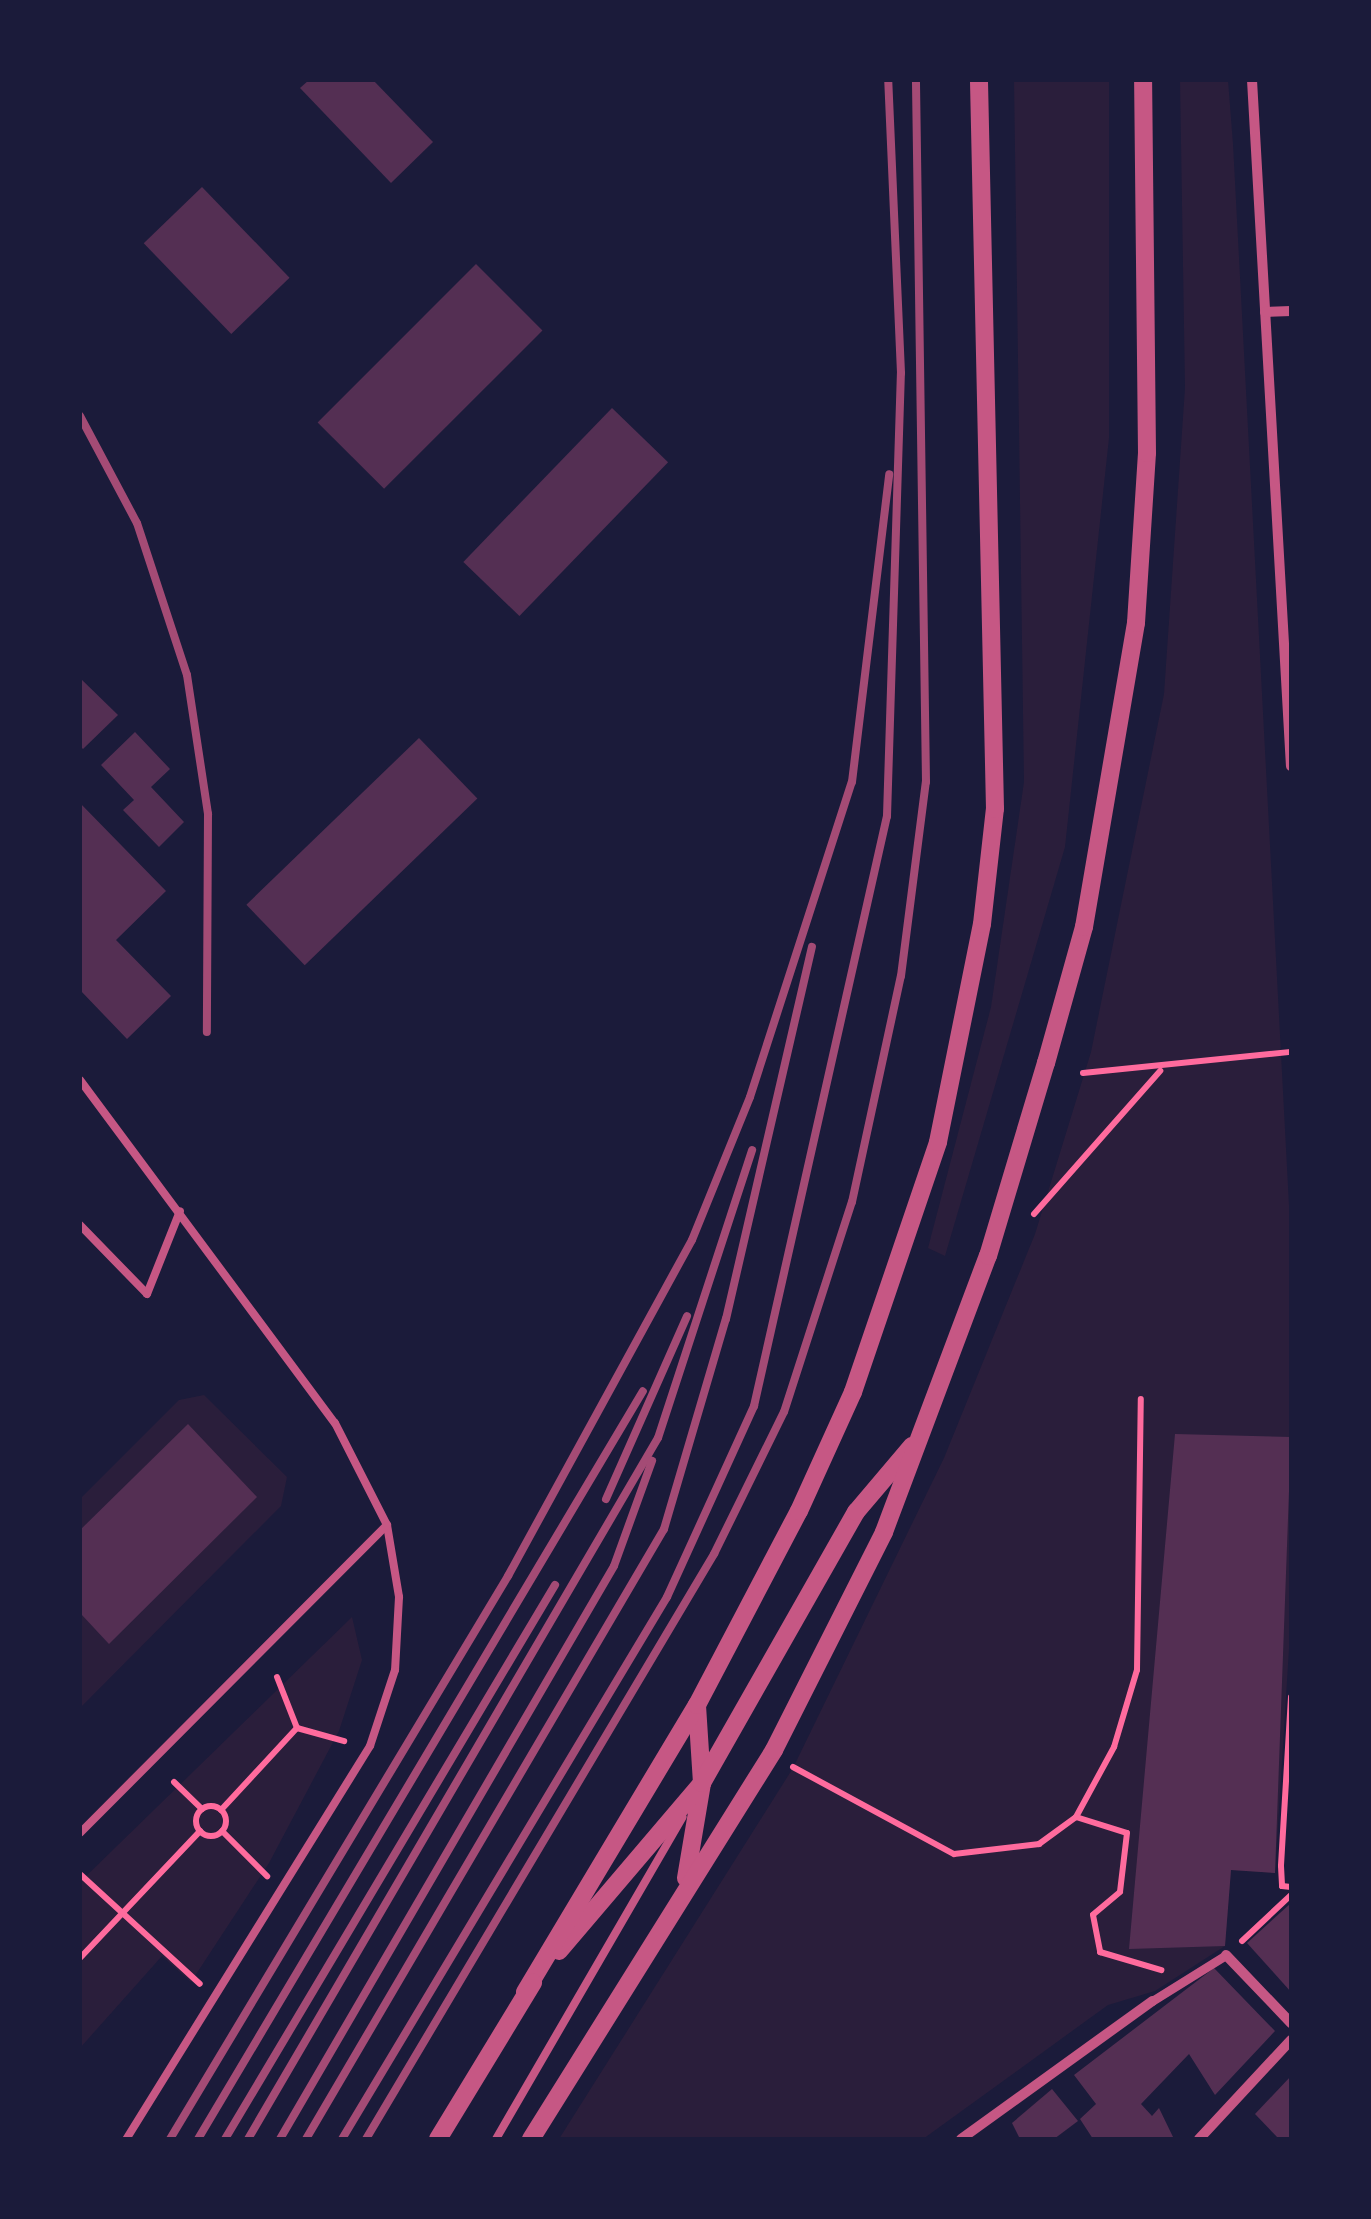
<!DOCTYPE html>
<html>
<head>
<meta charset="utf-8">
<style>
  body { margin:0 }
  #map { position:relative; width:1371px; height:2219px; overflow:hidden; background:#1b1b3a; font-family:"Noto Sans",sans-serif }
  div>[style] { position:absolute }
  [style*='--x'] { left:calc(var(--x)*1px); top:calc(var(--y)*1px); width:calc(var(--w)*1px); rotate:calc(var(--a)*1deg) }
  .green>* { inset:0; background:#2a1e3b }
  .building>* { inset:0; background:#542f53; transform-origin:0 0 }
  .path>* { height:6px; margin:-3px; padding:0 3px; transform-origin:3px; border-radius:3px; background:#ff6b9d }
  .path>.ring { margin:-3px; padding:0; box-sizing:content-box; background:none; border:6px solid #ff6b9d; border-radius:50% }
  .service>* { height:8px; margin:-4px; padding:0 4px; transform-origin:4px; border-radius:4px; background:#c65784 }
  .pedestrian>* { height:9px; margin:-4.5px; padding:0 4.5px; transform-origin:4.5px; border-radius:4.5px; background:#c65784 }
  .minor>* { height:10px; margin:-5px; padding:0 5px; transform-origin:5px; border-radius:5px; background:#c65784 }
  .tertiary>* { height:18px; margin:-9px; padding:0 9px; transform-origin:9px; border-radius:9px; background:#c65784 }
  .rail>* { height:8px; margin:-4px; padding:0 4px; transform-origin:4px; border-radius:4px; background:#a44b75 }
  span { translate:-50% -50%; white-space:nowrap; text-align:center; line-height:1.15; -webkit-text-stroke:10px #1b1b3a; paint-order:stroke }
  .frame { position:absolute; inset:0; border:82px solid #1b1b3a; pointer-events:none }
</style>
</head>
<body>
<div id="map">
  <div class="green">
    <div style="clip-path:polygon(1014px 80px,1109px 80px,1109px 438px,1065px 847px,945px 1256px,928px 1248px,991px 1007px,1024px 782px)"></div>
    <div style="clip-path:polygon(1180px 80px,1228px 80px,1233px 144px,1291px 1243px,1291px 1617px,1275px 1873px,1231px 1870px,1225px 1946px,1155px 1991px,1108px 2005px,923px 2139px,559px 2139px,793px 1768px,944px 1458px,1035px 1234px,1091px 1052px,1164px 694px,1185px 388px)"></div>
    <div style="clip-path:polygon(204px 1395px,287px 1477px,281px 1506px,80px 1708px,80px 1613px,109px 1643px,188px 1425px,80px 1530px,80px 1499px,179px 1400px)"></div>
    <div style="clip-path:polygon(352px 1617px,362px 1660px,339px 1731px,269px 1863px,191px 1982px,162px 1956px,80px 2048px,80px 1882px)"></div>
  </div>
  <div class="building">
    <div style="clip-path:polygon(309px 80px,373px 80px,433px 142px,391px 183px,300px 88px)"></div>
    <div style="left:202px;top:187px;width:126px;height:81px;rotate:46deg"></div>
    <div style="left:476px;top:264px;width:94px;height:224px;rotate:45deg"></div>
    <div style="left:612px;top:408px;width:78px;height:214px;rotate:44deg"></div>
    <div style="clip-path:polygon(80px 678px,118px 715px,83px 749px,80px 746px)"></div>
    <div style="clip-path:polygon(135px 732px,170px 769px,151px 787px,184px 822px,159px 847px,123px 810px,134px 800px,101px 765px)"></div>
    <div style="left:419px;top:738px;width:84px;height:240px;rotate:46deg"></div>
    <div style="clip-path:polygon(80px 803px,166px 891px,116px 940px,171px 996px,127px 1039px,80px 990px)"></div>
    <div style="clip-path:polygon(188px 1424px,257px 1497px,109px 1644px,80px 1613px,80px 1530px)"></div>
    <div style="clip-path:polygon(1175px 1434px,1291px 1437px,1275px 1873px,1231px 1870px,1225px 1946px,1129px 1949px)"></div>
    <div style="clip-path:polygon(1291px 1903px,1291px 1992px,1247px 1943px)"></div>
    <div style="clip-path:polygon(1214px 1968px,1275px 2031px,1215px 2095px,1189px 2054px,1141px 2104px,1152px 2116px,1159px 2108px,1174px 2139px,1093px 2139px,1080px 2119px,1096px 2104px,1074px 2075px)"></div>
    <div style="clip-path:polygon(1291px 2076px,1291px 2139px,1279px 2139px,1255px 2114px)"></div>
    <div style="clip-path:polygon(1052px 2089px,1078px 2121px,1054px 2139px,1020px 2139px,1012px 2123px)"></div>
  </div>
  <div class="path">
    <div style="--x:1083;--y:1073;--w:209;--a:-5.8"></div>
    <div style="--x:1034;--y:1214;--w:191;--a:-48.6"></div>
    <div style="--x:277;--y:1677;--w:55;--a:68.6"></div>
    <div style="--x:1291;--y:1697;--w:169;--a:93.4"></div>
    <div style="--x:1281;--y:1866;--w:20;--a:87"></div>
    <div style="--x:1282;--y:1886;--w:9;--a:6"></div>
    <div style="--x:297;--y:1728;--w:49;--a:15.5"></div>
    <div style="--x:793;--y:1767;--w:183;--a:28.4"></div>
    <div style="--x:954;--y:1854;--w:86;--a:-6.7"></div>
    <div style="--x:1039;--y:1844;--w:46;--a:-36.1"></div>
    <div style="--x:1076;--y:1817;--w:80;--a:-61.5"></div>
    <div style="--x:1114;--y:1747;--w:80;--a:-73.4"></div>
    <div style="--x:1137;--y:1670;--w:271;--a:-89.2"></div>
    <div style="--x:174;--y:1782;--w:39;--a:44"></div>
    <div class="ring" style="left:196px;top:1806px;width:24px;height:24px"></div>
    <div style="--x:221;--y:1810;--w:112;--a:-47.2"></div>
    <div style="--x:1076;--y:1817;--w:53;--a:17.4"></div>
    <div style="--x:1127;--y:1833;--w:59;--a:96.8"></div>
    <div style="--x:1120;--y:1892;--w:35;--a:140"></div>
    <div style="--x:1093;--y:1915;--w:38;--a:79"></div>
    <div style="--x:1100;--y:1952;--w:64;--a:16.4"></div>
    <div style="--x:222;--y:1831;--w:64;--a:45"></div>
    <div style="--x:81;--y:1875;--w:161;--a:42.5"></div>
    <div style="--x:1242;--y:1941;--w:67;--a:-43.2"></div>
    <div style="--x:80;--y:1958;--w:175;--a:-46.6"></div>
  </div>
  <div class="service">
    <div style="--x:80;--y:1080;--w:427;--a:53.4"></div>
    <div style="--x:335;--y:1423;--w:114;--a:63"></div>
    <div style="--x:387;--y:1525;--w:73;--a:80.5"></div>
    <div style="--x:399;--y:1597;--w:73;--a:93.1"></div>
    <div style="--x:395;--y:1670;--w:80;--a:108.2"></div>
    <div style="--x:370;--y:1746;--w:463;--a:121.8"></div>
    <div style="--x:80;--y:1225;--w:96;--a:45.8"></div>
    <div style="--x:147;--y:1294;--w:89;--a:-68.3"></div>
    <div style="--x:80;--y:1833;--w:435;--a:-45.1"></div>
    <div style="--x:496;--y:2139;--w:372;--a:-59.9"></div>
  </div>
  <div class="pedestrian">
    <div style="--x:1152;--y:2001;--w:87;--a:-31.9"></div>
  </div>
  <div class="minor">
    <div style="--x:1252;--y:80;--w:687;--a:86.75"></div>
    <div style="--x:1265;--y:312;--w:26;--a:-2"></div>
    <div style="--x:1226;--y:1955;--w:94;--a:46.3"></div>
    <div style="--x:961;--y:2139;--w:236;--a:-35.8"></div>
    <div style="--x:1199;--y:2139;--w:135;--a:-47.1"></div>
  </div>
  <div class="tertiary">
    <div style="--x:686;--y:1878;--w:96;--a:-80.4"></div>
    <div style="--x:702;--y:1783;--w:78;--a:-93.7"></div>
    <div style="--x:559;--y:1951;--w:221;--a:-49.6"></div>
    <div style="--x:702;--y:1783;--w:312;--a:-60.4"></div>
    <div style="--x:856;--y:1512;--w:87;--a:-49.7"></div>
    <div style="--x:525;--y:1992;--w:335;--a:-59.1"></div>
    <div style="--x:697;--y:1705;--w:219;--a:-62.3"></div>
    <div style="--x:799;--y:1511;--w:131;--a:-65.6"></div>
    <div style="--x:853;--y:1392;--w:264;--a:-71.2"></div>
    <div style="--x:938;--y:1142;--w:222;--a:-78.6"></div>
    <div style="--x:982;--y:924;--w:116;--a:-83.6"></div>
    <div style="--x:995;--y:809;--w:729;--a:-91.26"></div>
    <div style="--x:438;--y:2139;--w:183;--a:-58.7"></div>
    <div style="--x:531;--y:2139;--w:459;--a:-58"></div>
    <div style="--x:774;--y:1750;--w:244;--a:-63.2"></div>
    <div style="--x:884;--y:1532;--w:295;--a:-69.4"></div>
    <div style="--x:988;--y:1256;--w:202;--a:-73.3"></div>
    <div style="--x:1046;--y:1063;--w:141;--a:-74.4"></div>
    <div style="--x:1084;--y:927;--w:308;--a:-80.3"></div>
    <div style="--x:1136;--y:623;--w:170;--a:-86.3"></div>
    <div style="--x:1147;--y:453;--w:373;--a:-90.6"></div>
  </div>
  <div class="rail">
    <div style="--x:80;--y:416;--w:121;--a:62"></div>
    <div style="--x:137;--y:523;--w:160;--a:71.8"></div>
    <div style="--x:187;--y:675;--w:141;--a:81.4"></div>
    <div style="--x:208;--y:814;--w:218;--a:90.3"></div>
    <div style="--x:606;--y:1499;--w:200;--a:-66.1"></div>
    <div style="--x:170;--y:2139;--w:657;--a:-59.02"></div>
    <div style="--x:508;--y:1576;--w:383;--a:-61.3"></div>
    <div style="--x:692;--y:1240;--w:154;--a:-67.9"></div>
    <div style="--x:750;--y:1097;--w:331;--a:-72.1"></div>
    <div style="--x:852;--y:782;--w:310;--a:-83.1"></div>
    <div style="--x:198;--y:2139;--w:870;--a:-59.25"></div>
    <div style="--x:225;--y:2139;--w:645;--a:-59.22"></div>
    <div style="--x:248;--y:2139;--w:812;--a:-59.68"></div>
    <div style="--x:658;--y:1438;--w:303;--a:-71.9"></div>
    <div style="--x:280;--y:2139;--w:663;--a:-59.76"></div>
    <div style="--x:614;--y:1566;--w:112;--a:-70.1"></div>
    <div style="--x:306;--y:2139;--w:707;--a:-59.59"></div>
    <div style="--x:664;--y:1529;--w:219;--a:-73.6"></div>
    <div style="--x:726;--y:1319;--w:382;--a:-77"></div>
    <div style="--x:342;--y:2139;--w:632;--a:-59.05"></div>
    <div style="--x:667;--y:1597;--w:210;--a:-65.5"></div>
    <div style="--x:754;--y:1406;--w:605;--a:-77.3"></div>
    <div style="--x:887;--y:816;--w:443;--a:-88.2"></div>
    <div style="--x:901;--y:373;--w:293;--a:-92.5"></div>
    <div style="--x:366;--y:2139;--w:681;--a:-59.25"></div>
    <div style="--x:714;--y:1554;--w:158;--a:-63.8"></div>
    <div style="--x:784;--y:1412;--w:221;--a:-72.1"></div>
    <div style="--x:852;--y:1202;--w:231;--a:-77.8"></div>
    <div style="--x:901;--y:976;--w:196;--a:-82.7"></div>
    <div style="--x:926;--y:782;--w:702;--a:-90.82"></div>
  </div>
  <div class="frame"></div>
</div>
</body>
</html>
